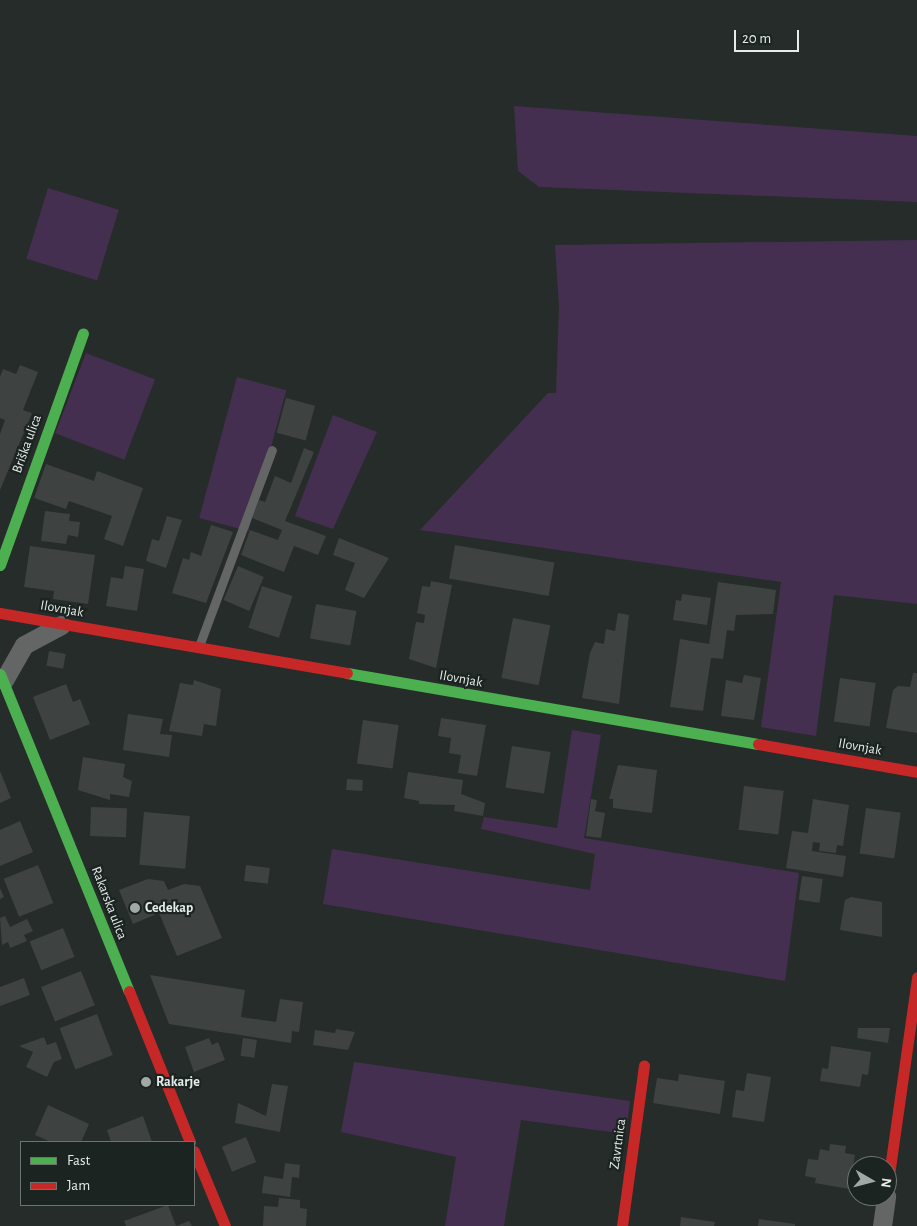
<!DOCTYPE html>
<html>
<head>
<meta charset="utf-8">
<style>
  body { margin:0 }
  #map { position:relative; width:917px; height:1226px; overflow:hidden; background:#262c29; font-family:"Alegreya Sans",sans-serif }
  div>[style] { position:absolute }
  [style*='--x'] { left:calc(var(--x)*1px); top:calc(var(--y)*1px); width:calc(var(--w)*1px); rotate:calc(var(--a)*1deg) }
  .green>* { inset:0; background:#442f50; transform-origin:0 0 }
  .building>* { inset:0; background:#3e4341; transform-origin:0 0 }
  .lane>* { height:9px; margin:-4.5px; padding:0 4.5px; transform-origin:4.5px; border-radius:4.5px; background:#646665 }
  .street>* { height:19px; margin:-9.5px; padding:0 9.5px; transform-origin:9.5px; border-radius:9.5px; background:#646665 }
  .fast>* { height:11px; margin:-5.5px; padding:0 5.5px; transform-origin:5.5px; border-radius:5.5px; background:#4caf50 }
  .jam>* { height:11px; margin:-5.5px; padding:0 5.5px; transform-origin:5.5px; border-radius:5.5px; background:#c62828 }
  .dots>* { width:14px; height:14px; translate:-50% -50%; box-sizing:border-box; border:2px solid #1b2420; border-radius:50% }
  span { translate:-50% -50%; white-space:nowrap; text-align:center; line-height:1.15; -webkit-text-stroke:4.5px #1b2420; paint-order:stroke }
  .street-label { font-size:14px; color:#e5ebe8 }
  .poi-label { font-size:14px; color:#e5ebe8; font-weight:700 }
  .left { translate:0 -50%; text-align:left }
  .legend { position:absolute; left:20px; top:1141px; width:175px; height:65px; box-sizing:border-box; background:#1b2420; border:1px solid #6c7470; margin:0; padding:6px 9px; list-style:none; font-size:15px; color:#e5ebe8 }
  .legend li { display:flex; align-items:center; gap:10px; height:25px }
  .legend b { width:25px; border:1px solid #6c7470 }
  .north { position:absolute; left:847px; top:1156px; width:50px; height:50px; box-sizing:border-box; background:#1b2420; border:1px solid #6c7470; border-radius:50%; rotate:98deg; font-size:14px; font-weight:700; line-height:20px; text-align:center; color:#e5ebe8 }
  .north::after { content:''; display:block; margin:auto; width:18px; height:22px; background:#a2a8a5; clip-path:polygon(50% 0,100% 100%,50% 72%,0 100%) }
  .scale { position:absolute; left:734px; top:30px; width:65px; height:22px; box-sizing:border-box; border:2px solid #e5ebe8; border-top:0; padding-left:6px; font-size:15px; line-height:18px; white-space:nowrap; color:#e5ebe8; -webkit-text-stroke:4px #1b2420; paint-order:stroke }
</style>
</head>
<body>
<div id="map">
  <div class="green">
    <div style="clip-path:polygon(514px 106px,917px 136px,917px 202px,539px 187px,518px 171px)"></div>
    <div style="left:48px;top:188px;width:74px;height:74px;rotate:17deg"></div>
    <div style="clip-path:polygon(917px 240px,917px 604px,834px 595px,816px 736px,761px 727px,781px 582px,420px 530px,548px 393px,556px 393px,559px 307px,555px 245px)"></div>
    <div style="left:86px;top:353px;width:74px;height:86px;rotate:21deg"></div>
    <div style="left:237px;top:377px;width:51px;height:146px;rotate:15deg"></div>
    <div style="clip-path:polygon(333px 415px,377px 432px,333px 529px,295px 516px)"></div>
    <div style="clip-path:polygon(572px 730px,601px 735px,584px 838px,799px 873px,785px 981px,323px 904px,332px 849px,590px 890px,595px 854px,481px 829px,484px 817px,557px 828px)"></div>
    <div style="clip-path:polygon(354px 1062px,630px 1101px,626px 1134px,521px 1120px,504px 1226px,445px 1226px,456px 1157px,341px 1132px)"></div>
  </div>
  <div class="building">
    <div style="clip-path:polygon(20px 365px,38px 372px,23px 410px,32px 413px,0 490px,0 434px,5px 420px,0 418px,0 377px,3px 369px,16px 374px)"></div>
    <div style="left:286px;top:398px;width:30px;height:36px;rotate:15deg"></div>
    <div style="clip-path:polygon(304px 448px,314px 452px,285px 521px,326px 536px,318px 555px,294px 546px,284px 572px,241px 555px,250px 530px,278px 540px,282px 530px,252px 518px,259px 500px,265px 502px,275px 476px,291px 483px)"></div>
    <div style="clip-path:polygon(46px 464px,94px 481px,97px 471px,143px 488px,123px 546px,104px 539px,112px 516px,69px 501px,66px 509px,34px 498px)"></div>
    <div style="clip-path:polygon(45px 511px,70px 514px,69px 521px,80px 522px,78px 537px,68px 535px,66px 544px,41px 541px)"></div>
    <div style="clip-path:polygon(167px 516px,182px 520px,166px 568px,146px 561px,152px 539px,159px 541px)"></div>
    <div style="clip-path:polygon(211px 525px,233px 532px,206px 603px,172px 593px,183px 558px,189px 560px,191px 552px,201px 556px)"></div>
    <div style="clip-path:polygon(339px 538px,389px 558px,364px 598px,345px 590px,355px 563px,333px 555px)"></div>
    <div style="left:455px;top:545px;width:101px;height:34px;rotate:10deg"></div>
    <div style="clip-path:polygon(30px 546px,95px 555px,88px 604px,53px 599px,54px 591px,24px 587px)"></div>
    <div style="clip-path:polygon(125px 566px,144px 569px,137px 611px,106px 606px,111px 577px,123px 579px)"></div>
    <div style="left:238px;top:566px;width:28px;height:37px;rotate:23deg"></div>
    <div style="clip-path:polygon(431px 581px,452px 585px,436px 668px,409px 659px,416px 622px,424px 623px,425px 615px,417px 613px,422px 586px,430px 587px)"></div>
    <div style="clip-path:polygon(718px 582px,776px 590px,773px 614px,736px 615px,734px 631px,727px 630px,723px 659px,711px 658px,703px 711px,670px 707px,680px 639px,709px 644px)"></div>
    <div style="left:262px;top:586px;width:32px;height:44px;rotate:18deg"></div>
    <div style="clip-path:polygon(682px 594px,711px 598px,707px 625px,673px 620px,676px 600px,681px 601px)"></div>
    <div style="left:316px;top:604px;width:41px;height:35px;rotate:10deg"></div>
    <div style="clip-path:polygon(618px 613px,629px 615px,619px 704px,582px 698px,590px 653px,595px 642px,604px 644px,606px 629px,615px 631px)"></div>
    <div style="left:513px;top:618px;width:38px;height:61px;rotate:11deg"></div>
    <div style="left:49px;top:651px;width:17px;height:15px;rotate:10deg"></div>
    <div style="clip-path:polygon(913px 673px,917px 673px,917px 733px,886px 728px,893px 690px,898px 686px,910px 687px)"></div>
    <div style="clip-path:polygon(744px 675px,761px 678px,754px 720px,721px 716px,726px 680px,742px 683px)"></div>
    <div style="left:840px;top:678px;width:36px;height:44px;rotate:8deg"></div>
    <div style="clip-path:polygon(194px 680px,221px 689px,216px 726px,204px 724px,202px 736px,169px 731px,180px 683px,193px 685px)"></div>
    <div style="clip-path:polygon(66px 684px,73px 702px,80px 699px,90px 724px,50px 740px,33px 697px)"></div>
    <div style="clip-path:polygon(128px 714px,163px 719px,160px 734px,172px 735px,169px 757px,123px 750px)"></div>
    <div style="clip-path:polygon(441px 718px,486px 725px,477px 776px,458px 773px,461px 755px,449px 753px,451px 738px,438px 736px)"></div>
    <div style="left:363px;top:720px;width:36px;height:44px;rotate:8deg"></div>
    <div style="left:512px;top:746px;width:39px;height:42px;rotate:9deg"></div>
    <div style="clip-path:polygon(83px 757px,125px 764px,123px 777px,132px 781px,129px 797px,110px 794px,110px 800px,78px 790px)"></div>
    <div style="clip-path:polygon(618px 765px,657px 770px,652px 813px,613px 808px,613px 799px,609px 799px)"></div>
    <div style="clip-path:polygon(0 771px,11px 798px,0 803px)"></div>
    <div style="clip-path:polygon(408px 772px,463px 780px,461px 794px,485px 803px,483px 816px,454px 811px,455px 805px,419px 804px,419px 801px,404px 798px)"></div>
    <div style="left:347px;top:779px;width:16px;height:11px;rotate:4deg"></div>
    <div style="left:744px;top:786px;width:40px;height:44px;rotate:7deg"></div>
    <div style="clip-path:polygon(591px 799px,597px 800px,595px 811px,605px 813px,601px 838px,586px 836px)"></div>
    <div style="clip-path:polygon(813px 799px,849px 805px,843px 846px,837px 845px,836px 853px,819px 851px,820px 843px,813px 842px,812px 851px,846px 856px,843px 877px,786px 868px,792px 831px,808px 833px)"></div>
    <div style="left:91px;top:807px;width:36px;height:29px;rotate:2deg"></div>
    <div style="left:866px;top:808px;width:35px;height:46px;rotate:8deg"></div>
    <div style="left:144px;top:812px;width:46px;height:53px;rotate:5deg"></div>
    <div style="clip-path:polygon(20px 821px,33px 852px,0 866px,0 830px)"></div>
    <div style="left:38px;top:865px;width:41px;height:37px;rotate:68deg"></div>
    <div style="left:246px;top:865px;width:24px;height:16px;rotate:7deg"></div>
    <div style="left:802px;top:876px;width:21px;height:24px;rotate:8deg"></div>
    <div style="clip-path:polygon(148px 879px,164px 881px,168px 890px,184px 884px,200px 886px,222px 938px,177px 956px,159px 913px,133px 924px,119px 890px)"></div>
    <div style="clip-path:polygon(0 888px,4px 897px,0 899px)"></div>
    <div style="clip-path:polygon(851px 897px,882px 902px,882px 937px,840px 930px,845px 900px)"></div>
    <div style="clip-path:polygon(5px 916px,10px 927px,27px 919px,33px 931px,24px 935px,27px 941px,10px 948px,8px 942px,2px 945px,0 918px)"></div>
    <div style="left:63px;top:928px;width:31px;height:36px;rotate:68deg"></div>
    <div style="left:81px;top:971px;width:37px;height:43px;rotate:68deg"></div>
    <div style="clip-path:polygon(150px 975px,245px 990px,241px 1017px,276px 1022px,280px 999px,303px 1002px,299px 1032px,292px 1031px,291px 1043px,169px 1024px)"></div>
    <div style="clip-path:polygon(24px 978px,30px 995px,0 1006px,0 987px)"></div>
    <div style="left:97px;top:1014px;width:44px;height:40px;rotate:69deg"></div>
    <div style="clip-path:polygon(858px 1028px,890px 1028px,888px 1043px,857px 1038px)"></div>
    <div style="clip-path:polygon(336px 1029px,355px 1032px,348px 1050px,313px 1045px,315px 1030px,335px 1033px)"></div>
    <div style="clip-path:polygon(44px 1037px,47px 1045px,56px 1042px,62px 1059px,54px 1062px,47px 1077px,26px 1067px,33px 1052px,19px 1046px)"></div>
    <div style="clip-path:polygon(209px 1038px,212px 1045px,218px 1042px,225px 1060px,194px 1072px,185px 1047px)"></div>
    <div style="left:243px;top:1038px;width:14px;height:18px;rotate:8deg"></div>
    <div style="clip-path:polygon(831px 1046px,871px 1052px,868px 1075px,862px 1074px,860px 1087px,820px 1081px,822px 1068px,828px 1069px)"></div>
    <div style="clip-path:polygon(747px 1073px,771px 1077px,764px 1122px,732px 1117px,736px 1090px,744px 1091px)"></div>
    <div style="clip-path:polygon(679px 1074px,725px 1081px,720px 1114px,653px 1103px,657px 1078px,678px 1081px)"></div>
    <div style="clip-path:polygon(272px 1084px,288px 1086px,280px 1132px,235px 1123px,238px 1103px,266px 1116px)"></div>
    <div style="clip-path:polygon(48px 1105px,89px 1124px,81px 1142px,51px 1142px,35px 1135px)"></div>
    <div style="clip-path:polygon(143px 1116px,152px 1142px,111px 1142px,107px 1130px)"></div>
    <div style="left:246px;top:1137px;width:27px;height:26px;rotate:68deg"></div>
    <div style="clip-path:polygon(830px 1144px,846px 1146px,845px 1153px,855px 1155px,849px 1189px,815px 1183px,816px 1178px,805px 1176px,808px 1159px,818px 1160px,820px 1149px,829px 1151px)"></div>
    <div style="clip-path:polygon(285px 1163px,300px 1165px,299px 1178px,292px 1177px,290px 1197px,262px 1193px,264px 1176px,283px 1179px)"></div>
    <div style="clip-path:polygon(279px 1198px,300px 1200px,300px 1208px,307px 1209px,306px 1226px,263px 1226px,264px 1206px,278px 1207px)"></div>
    <div style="clip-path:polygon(168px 1205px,176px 1226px,126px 1226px,124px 1221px)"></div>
    <div style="clip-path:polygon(681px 1217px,715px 1222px,714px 1226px,680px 1226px)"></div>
    <div style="clip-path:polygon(759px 1219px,795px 1224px,795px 1226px,758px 1226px)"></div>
    <div style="clip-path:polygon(189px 1221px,192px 1226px,176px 1226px)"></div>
  </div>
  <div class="lane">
    <div style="--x:199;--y:646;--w:209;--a:-69.6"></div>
  </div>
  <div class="street">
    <div style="--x:4;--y:680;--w:40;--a:-60.3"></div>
    <div style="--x:24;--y:645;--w:42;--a:-28.4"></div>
    <div style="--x:882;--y:1226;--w:30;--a:-82"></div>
  </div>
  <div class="fast">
    <div style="--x:0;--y:565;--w:246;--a:-70.3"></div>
    <div style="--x:347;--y:673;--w:417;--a:9.8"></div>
    <div style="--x:0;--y:674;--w:342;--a:67.9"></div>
  </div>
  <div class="jam">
    <div style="--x:0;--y:613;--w:352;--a:9.8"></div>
    <div style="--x:758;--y:744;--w:161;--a:10"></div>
    <div style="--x:129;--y:991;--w:163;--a:68"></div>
    <div style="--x:194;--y:1151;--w:81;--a:67.5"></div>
    <div style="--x:887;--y:1189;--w:214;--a:-81.9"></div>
    <div style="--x:622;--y:1226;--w:162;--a:-82.2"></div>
  </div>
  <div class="dots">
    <div style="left:135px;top:908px;background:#a2a8a5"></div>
    <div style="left:146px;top:1082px;background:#a2a8a5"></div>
  </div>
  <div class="street-label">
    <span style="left:27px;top:444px;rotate:-70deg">Briška ulica</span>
    <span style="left:62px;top:609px;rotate:10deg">Ilovnjak</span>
    <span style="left:461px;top:679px;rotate:10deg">Ilovnjak</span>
    <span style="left:860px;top:747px;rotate:10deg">Ilovnjak</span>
    <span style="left:109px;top:903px;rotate:69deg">Rakarska ulica</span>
    <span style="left:618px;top:1144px;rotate:-82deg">Zavrtnica</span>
  </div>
  <div class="poi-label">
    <span class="left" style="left:145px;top:908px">Cedekap</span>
    <span class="left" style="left:156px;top:1082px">Rakarje</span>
  </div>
  <ul class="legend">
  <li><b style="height:6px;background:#4caf50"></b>Fast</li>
  <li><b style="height:6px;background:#c62828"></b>Jam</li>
  </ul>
  <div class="north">N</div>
  <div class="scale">20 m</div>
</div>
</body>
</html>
